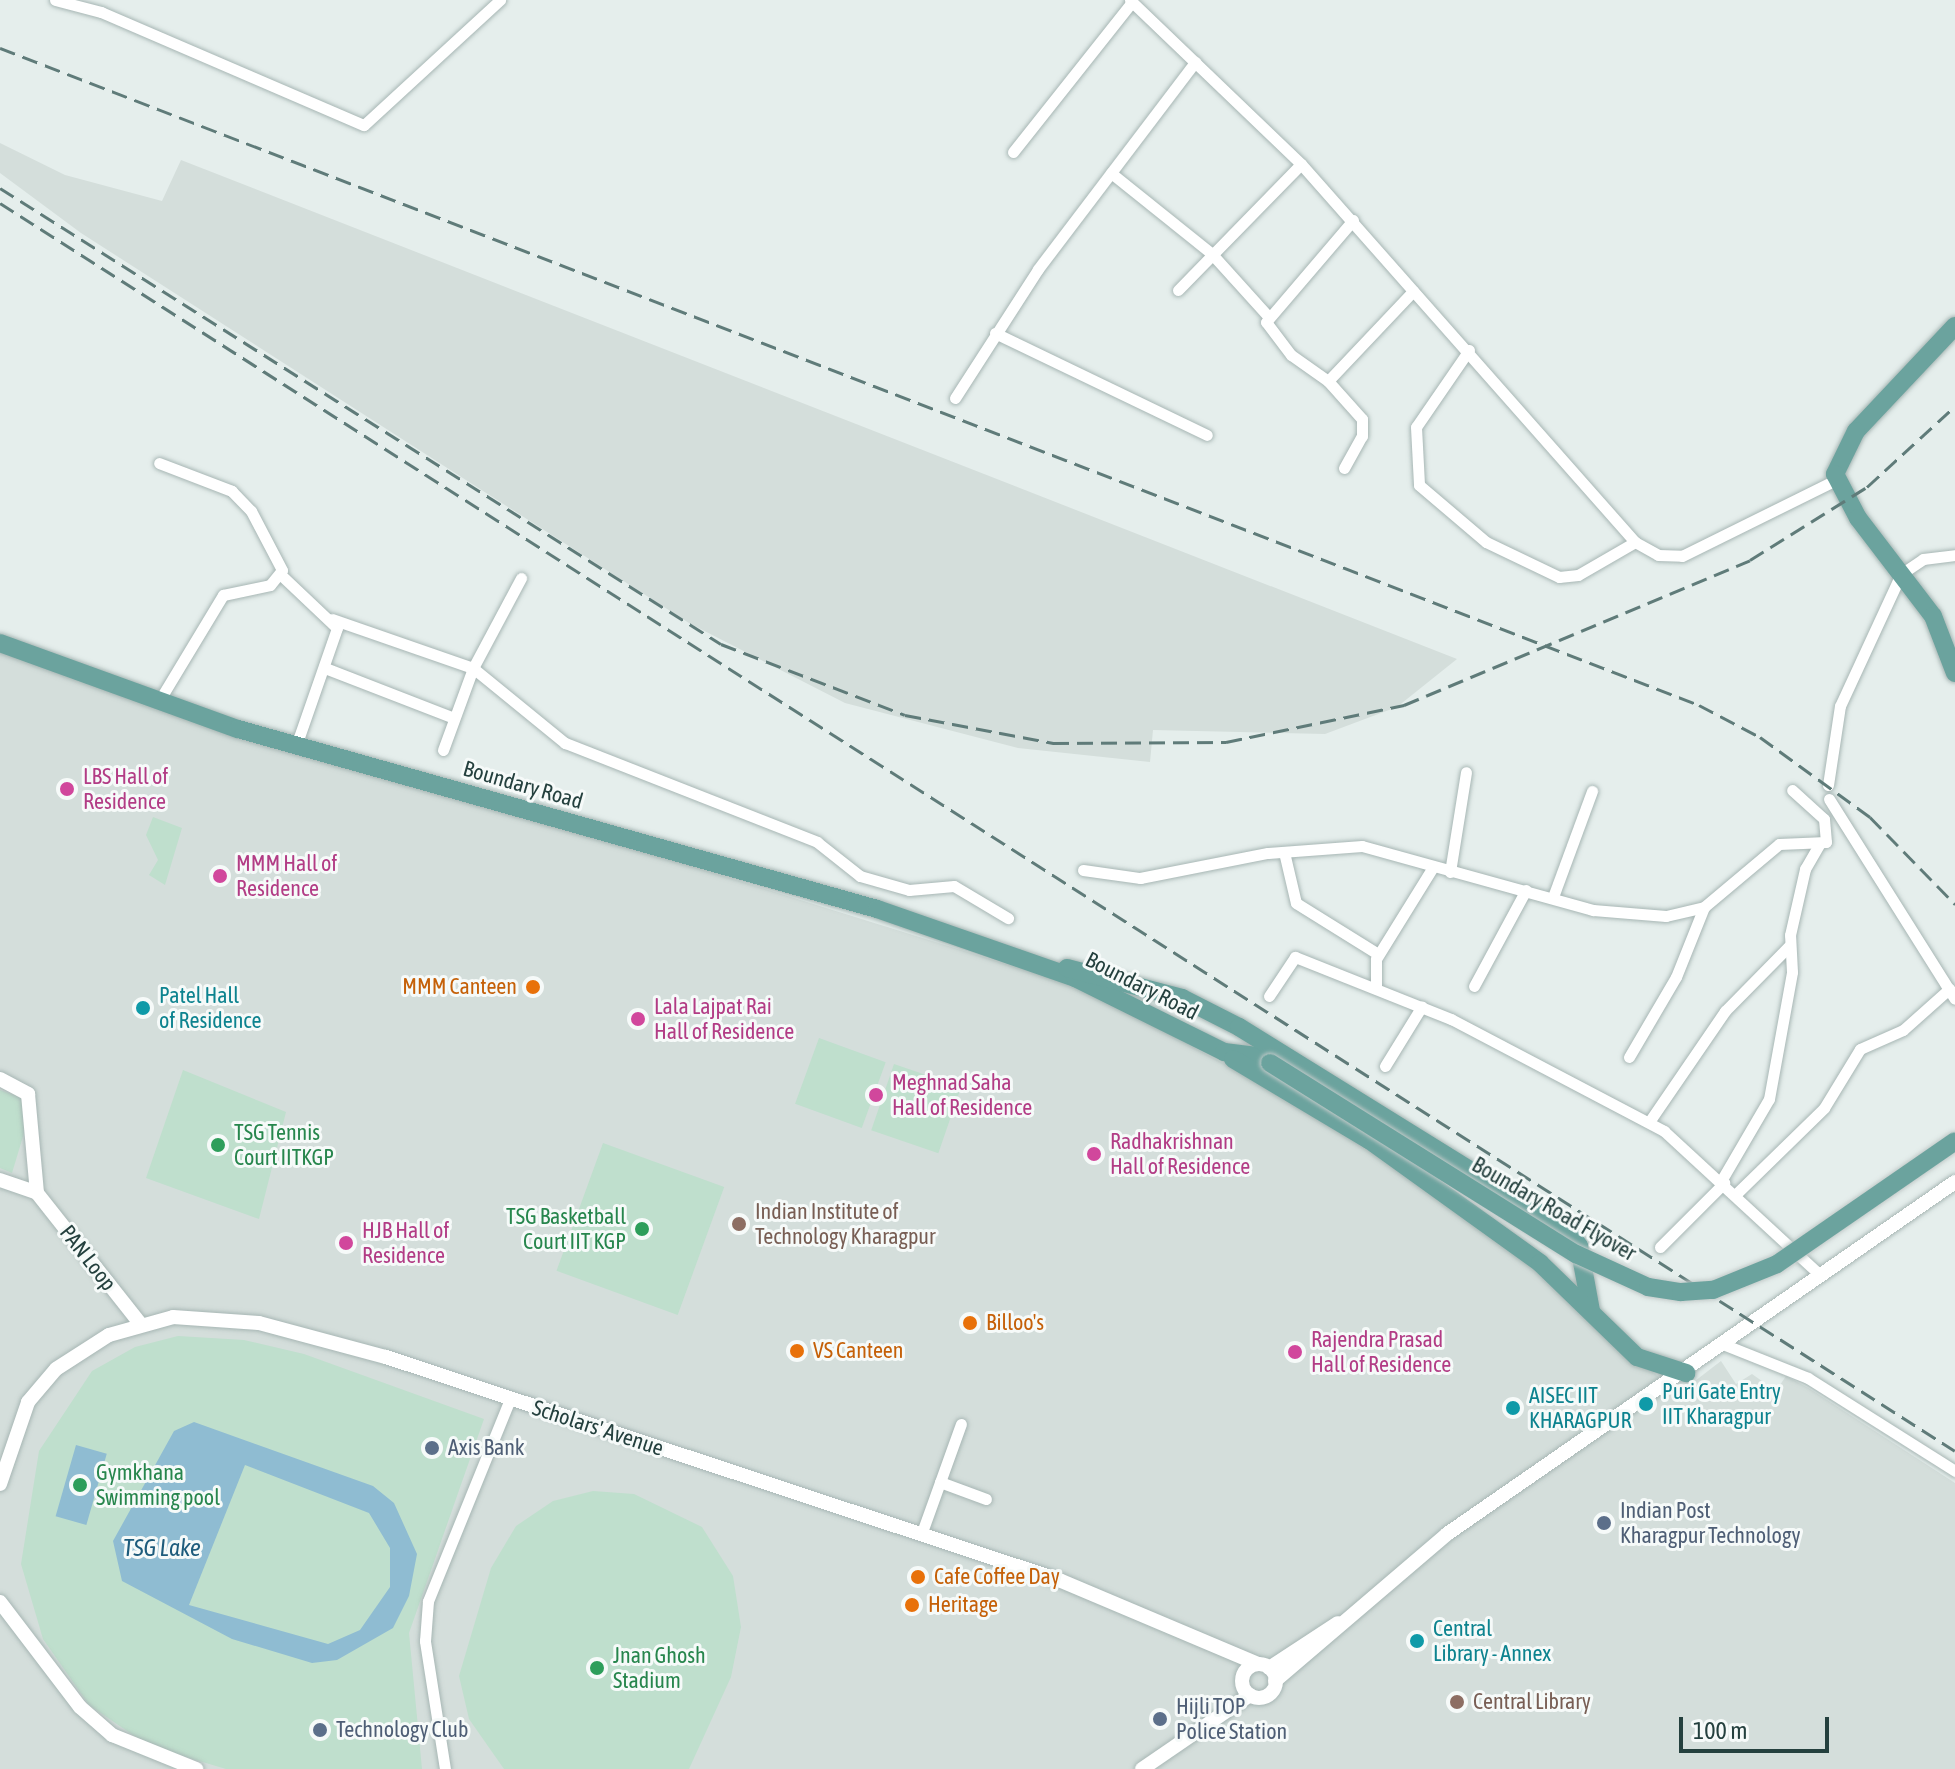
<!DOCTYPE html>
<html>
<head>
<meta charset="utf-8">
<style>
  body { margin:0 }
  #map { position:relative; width:1955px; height:1769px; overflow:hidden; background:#e5eeec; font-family:"Asap Condensed",sans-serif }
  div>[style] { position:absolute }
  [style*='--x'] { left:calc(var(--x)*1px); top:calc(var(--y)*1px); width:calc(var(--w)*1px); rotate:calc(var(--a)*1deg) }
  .built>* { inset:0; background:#d4dedb }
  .green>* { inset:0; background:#bfdfcd; transform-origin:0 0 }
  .water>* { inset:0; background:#8fbcd2; transform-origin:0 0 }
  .roads { filter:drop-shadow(0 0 2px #a7b6b4) drop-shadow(0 0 2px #a7b6b4) }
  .minor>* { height:11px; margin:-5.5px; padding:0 5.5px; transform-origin:5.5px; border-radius:5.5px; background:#fff }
  .tertiary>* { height:14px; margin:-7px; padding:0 7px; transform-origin:7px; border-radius:7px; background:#fff }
  .tertiary>.ring { margin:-7px; padding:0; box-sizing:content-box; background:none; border:14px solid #fff; border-radius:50% }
  .primary>* { height:18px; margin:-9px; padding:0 9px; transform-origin:9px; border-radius:9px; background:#6ba39e }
  .rail>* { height:3px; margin-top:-1.5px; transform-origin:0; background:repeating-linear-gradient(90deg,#5f7b79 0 16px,transparent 0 24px) }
  .bridges { filter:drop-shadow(0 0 2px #c2cac9) drop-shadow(0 0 2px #c2cac9) }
  .primary-bridge>* { height:18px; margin:-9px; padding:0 9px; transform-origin:9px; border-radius:9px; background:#6ba39e }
  .dots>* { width:22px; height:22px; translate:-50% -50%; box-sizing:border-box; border:4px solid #f6faf9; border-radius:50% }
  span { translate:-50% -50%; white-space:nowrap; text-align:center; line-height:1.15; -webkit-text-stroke:6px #f6faf9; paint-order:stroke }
  .hotel-label { font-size:22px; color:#b23c85 }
  .left { translate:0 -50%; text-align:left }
  .street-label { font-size:22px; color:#24403e }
  .food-label { font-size:22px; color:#c56008 }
  .right { translate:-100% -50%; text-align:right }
  .culture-label { font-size:22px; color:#0d838f }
  .leisure-label { font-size:22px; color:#27864d }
  .education-label { font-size:22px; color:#785e54 }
  .service-label { font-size:22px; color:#4e5e75 }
  .water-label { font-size:24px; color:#1e5c7c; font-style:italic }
  .scale { position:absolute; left:1679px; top:1717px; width:150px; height:36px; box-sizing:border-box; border:4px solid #24403e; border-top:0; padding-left:10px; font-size:24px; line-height:28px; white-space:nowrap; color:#24403e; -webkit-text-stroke:6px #f6faf9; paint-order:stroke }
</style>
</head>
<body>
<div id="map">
  <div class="built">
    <div style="clip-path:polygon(0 143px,65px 175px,162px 201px,181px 160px,1457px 659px,1397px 707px,1325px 734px,1153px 730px,1150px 762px,1018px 748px,845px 703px,689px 623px,81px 233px,0 173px)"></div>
    <div style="clip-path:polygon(0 651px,1083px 988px,1314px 1112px,1515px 1251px,1678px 1394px,1721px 1361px,1736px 1384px,1752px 1374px,1776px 1391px,1786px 1376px,1810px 1389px,1955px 1483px,1955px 1769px,0 1769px)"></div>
  </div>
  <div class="green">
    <div style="clip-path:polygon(153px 817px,182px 828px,165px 885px,149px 875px,158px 860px,146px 835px)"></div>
    <div style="left:819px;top:1038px;width:71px;height:70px;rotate:20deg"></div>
    <div style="left:894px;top:1064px;width:71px;height:70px;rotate:19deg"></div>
    <div style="clip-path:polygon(183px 1070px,286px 1112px,259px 1219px,146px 1178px)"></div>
    <div style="clip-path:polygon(0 1090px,25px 1099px,28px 1120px,12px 1173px,0 1168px)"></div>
    <div style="left:603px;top:1143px;width:129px;height:136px;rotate:20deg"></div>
    <div style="clip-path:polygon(178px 1336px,244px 1340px,304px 1354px,484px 1419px,409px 1633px,422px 1769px,226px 1769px,149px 1746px,89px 1705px,43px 1639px,21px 1564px,39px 1451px,92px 1371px,135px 1347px)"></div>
    <div style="clip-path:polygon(593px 1491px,634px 1494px,702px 1527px,733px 1576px,741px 1627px,731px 1677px,689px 1769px,504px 1769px,469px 1719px,459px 1676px,491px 1568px,516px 1526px,553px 1501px)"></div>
  </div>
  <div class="water">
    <div style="clip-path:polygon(evenodd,194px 1422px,373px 1486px,394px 1503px,417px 1554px,409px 1596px,393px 1628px,337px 1660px,312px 1663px,232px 1639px,122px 1581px,113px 1541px,174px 1431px,194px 1422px,245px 1465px,369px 1513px,390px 1548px,390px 1587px,360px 1630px,328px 1644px,189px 1605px,245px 1465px)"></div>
    <div style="left:76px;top:1445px;width:32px;height:74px;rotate:16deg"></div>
  </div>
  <div class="roads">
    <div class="minor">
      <div style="--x:55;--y:0;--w:48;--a:14.6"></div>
      <div style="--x:101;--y:12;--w:286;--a:23.3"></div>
      <div style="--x:364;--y:125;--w:185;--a:-42.6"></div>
      <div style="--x:1130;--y:0;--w:237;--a:43.8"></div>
      <div style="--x:1301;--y:164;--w:504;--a:48.54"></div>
      <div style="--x:1635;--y:542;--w:26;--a:29"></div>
      <div style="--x:1658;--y:555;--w:24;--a:2"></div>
      <div style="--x:1682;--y:556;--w:172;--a:-26.3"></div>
      <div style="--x:1013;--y:152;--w:191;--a:-51.6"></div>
      <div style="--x:1111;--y:173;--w:128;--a:38.7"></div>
      <div style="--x:1211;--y:253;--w:84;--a:47.9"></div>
      <div style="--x:1178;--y:290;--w:176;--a:-45.7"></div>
      <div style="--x:995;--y:333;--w:235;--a:25.7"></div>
      <div style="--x:1469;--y:350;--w:93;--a:124.5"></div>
      <div style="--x:1416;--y:427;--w:58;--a:87"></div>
      <div style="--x:1419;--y:485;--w:88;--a:40.4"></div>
      <div style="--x:1486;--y:542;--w:81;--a:25.6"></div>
      <div style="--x:1559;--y:577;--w:19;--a:-6"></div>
      <div style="--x:1578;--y:575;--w:66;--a:-30.1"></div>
      <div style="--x:1328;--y:381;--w:124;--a:-46.6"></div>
      <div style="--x:955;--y:398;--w:153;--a:-57.2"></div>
      <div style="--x:1038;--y:269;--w:260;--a:-52.8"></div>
      <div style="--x:1344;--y:468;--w:37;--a:-61"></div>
      <div style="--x:1362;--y:436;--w:17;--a:-90"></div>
      <div style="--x:1362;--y:419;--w:51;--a:-131.8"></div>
      <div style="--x:1328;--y:381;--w:45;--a:-144.9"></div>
      <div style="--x:1291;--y:355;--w:41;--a:-127.1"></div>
      <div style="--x:1266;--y:322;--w:134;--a:-49.5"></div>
      <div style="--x:281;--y:575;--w:77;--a:43.4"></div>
      <div style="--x:337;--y:628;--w:122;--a:109.2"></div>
      <div style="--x:332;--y:619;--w:149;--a:19.2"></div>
      <div style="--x:473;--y:668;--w:119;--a:39.2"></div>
      <div style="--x:565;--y:743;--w:271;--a:21.4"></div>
      <div style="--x:817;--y:842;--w:55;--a:38.3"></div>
      <div style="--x:860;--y:876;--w:51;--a:15.9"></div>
      <div style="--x:909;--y:890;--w:45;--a:-5.1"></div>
      <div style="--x:954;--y:886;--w:63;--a:30.7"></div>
      <div style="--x:325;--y:668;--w:138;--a:21.2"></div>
      <div style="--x:159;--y:701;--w:124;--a:-58.9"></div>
      <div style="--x:223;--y:595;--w:48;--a:-12"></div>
      <div style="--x:270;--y:585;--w:19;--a:-51"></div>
      <div style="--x:282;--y:570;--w:67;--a:-117.7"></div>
      <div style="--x:251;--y:511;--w:28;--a:-134"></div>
      <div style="--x:232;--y:491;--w:78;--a:-159"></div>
      <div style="--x:443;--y:750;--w:87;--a:-69.9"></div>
      <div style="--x:473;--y:668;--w:102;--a:-61.9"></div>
      <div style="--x:1828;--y:785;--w:80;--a:-81.4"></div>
      <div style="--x:1840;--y:706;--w:145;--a:-65.2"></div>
      <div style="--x:1901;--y:574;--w:27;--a:-34"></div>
      <div style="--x:1923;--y:559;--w:32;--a:-7"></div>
      <div style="--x:1829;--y:799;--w:236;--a:57.8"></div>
      <div style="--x:1284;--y:852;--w:52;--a:76.8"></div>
      <div style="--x:1296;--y:903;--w:97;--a:31.9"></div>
      <div style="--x:1083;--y:870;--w:58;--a:8"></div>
      <div style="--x:1140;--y:878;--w:130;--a:-11.1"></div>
      <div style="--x:1268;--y:853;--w:94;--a:-4.3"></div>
      <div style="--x:1362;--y:846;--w:240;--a:15.5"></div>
      <div style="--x:1593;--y:910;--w:73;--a:4.7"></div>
      <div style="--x:1666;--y:916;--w:39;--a:-13"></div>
      <div style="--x:1704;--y:907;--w:98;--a:-40"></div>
      <div style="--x:1779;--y:844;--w:47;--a:-2.4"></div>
      <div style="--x:1826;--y:842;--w:23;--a:-95"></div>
      <div style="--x:1824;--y:819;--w:43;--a:-137.8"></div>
      <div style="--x:1450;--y:872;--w:101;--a:-80.9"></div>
      <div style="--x:1553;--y:897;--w:113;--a:-69.8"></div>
      <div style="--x:1474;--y:986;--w:109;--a:-61.6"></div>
      <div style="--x:1376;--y:988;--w:29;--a:-90"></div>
      <div style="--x:1376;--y:959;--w:108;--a:-58.2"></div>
      <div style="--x:1269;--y:996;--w:47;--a:-56.3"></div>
      <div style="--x:1295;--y:957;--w:168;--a:21.7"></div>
      <div style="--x:1451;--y:1019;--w:241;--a:27.7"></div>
      <div style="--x:1664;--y:1131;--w:208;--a:42.7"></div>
      <div style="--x:1629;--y:1057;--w:93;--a:-59.6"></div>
      <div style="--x:1676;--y:977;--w:75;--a:-68.2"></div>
      <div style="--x:1385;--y:1066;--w:70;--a:-58.3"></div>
      <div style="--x:1649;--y:1122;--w:135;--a:-55.6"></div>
      <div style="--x:1725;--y:1011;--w:91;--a:-45.4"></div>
      <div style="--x:1721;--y:1181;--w:95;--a:-59.7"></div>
      <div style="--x:1769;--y:1099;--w:129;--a:-79.7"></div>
      <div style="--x:1792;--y:972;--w:37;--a:-93"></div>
      <div style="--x:1790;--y:935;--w:68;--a:-77.2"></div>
      <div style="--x:1805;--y:869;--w:28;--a:-60"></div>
      <div style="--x:1736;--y:1194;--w:123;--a:-44.3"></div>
      <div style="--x:1824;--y:1108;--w:69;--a:-58.6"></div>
      <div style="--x:1860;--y:1049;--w:47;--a:-23.8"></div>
      <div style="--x:1903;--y:1030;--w:62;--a:-41.7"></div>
      <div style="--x:1660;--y:1247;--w:91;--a:-45"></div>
      <div style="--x:1725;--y:1345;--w:89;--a:21.7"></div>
      <div style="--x:1808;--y:1378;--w:174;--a:32.3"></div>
      <div style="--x:940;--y:1482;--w:49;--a:20.3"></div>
      <div style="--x:921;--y:1535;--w:118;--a:-70.2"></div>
      <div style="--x:445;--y:1769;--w:130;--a:-98.9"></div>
      <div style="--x:425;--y:1641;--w:40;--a:-85.7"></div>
      <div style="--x:428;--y:1601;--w:218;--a:-67.9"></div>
    </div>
    <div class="tertiary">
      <div style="--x:0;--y:1079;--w:32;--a:28"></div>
      <div style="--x:28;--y:1094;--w:99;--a:84.8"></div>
      <div style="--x:0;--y:1180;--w:39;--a:19"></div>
      <div style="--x:37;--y:1193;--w:164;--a:51.7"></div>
      <div style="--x:0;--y:1484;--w:87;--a:-71.1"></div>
      <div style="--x:28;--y:1402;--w:43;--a:-49.7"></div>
      <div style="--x:56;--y:1369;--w:63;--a:-32.7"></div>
      <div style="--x:109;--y:1335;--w:66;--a:-15.7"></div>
      <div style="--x:173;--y:1317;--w:86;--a:4"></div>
      <div style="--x:259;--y:1323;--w:131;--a:15"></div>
      <div style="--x:386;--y:1357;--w:709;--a:18.33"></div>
      <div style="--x:1059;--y:1580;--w:216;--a:22.9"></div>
      <div style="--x:0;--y:1602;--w:132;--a:52.7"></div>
      <div style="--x:80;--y:1707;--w:43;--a:41.2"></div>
      <div style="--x:112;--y:1735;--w:91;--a:22"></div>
      <div class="ring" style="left:1242px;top:1664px;width:20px;height:20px"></div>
      <div style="--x:1269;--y:1668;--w:82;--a:-33.1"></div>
      <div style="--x:1275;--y:1681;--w:226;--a:-40.5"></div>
      <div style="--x:1447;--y:1534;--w:618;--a:-34.72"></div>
      <div style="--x:1142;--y:1769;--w:131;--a:-34.4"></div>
    </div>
    <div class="primary">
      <div style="--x:1955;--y:326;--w:144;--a:133.3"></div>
      <div style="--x:1856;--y:431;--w:48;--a:116"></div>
      <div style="--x:1835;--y:474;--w:50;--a:62.4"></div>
      <div style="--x:1858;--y:518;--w:123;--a:52.6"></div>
      <div style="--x:1933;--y:616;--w:61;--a:68.9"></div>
      <div style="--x:0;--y:643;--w:253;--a:19.9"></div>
      <div style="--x:238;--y:729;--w:664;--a:15.73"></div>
      <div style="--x:877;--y:909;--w:210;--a:19.2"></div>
      <div style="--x:1075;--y:978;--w:166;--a:26.4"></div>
      <div style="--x:1224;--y:1052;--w:39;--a:7"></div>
      <div style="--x:1067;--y:968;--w:119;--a:14.6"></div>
      <div style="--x:1182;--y:998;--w:64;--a:27"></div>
      <div style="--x:1239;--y:1027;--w:387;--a:31.8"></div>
      <div style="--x:1568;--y:1231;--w:19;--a:54"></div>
      <div style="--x:1579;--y:1246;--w:66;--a:79.5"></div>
      <div style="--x:1233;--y:1059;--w:158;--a:30.8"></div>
      <div style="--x:1369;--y:1140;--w:211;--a:35.7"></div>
      <div style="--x:1540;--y:1263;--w:135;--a:44.1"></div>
      <div style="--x:1637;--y:1357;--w:52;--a:18.1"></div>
    </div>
  </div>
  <div class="rail">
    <div style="--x:0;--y:48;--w:1822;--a:21.14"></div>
    <div style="--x:1699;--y:705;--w:69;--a:27.7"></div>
    <div style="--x:1760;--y:737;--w:136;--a:36"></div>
    <div style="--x:1870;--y:817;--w:122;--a:45.7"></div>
    <div style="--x:0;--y:188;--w:853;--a:32.31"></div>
    <div style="--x:721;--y:644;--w:197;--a:21.1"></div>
    <div style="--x:905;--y:715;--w:151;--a:10.7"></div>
    <div style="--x:1053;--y:743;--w:173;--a:-0.3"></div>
    <div style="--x:1226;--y:742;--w:182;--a:-11.7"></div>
    <div style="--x:1404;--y:705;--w:375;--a:-22.7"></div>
    <div style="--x:1750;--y:560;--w:138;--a:-32"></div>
    <div style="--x:1867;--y:487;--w:120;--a:-42.6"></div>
    <div style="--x:0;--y:203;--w:2319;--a:32.55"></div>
  </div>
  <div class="bridges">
    <div class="primary-bridge">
      <div style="--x:1270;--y:1063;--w:361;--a:32"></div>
      <div style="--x:1576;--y:1254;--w:79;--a:24.6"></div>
      <div style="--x:1648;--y:1287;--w:33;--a:9"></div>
      <div style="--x:1681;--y:1292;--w:32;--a:-4"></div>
      <div style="--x:1713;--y:1290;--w:69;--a:-22.1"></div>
      <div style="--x:1777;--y:1264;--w:216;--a:-34.6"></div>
    </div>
  </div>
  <div class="dots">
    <div style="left:67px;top:789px;background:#d1479c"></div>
    <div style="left:220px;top:876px;background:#d1479c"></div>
    <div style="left:533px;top:987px;background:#e8710a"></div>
    <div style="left:143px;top:1008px;background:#0f9aa8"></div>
    <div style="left:638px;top:1019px;background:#d1479c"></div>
    <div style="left:876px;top:1095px;background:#d1479c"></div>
    <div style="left:218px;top:1145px;background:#2e9e5b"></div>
    <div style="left:1094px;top:1154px;background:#d1479c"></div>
    <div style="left:739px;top:1224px;background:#8d6e63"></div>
    <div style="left:642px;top:1229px;background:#2e9e5b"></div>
    <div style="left:346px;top:1243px;background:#d1479c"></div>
    <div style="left:970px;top:1323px;background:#e8710a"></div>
    <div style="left:797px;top:1351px;background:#e8710a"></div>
    <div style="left:1295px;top:1352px;background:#d1479c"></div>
    <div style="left:1646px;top:1404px;background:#0f9aa8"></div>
    <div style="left:1513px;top:1408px;background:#0f9aa8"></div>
    <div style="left:432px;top:1448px;background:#5c6f8a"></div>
    <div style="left:80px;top:1485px;background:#2e9e5b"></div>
    <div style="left:1604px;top:1523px;background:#5c6f8a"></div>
    <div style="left:918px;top:1577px;background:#e8710a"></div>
    <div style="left:912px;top:1605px;background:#e8710a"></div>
    <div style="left:1417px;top:1641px;background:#0f9aa8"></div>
    <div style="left:597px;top:1668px;background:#2e9e5b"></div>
    <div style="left:1457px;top:1702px;background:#8d6e63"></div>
    <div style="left:1160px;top:1719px;background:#5c6f8a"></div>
    <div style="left:320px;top:1730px;background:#5c6f8a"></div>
  </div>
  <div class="hotel-label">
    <span class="left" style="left:83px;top:789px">LBS Hall of<br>Residence</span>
    <span class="left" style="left:236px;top:876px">MMM Hall of<br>Residence</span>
    <span class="left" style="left:654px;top:1019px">Lala Lajpat Rai<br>Hall of Residence</span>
    <span class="left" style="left:892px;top:1095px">Meghnad Saha<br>Hall of Residence</span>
    <span class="left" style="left:1110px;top:1154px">Radhakrishnan<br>Hall of Residence</span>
    <span class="left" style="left:362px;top:1243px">HJB Hall of<br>Residence</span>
    <span class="left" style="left:1311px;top:1352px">Rajendra Prasad<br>Hall of Residence</span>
  </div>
  <div class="street-label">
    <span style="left:523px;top:785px;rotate:16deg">Boundary Road</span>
    <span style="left:1142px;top:986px;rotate:27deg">Boundary Road</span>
    <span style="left:1554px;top:1209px;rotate:30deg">Boundary Road Flyover</span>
    <span style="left:88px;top:1258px;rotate:52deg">PAN Loop</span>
    <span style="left:598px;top:1428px;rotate:18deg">Scholars' Avenue</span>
  </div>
  <div class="food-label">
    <span class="right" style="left:517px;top:987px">MMM Canteen</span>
    <span class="left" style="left:986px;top:1323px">Billoo's</span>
    <span class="left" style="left:813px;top:1351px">VS Canteen</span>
    <span class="left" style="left:934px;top:1577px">Cafe Coffee Day</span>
    <span class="left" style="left:928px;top:1605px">Heritage</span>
  </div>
  <div class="culture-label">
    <span class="left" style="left:159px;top:1008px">Patel Hall<br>of Residence</span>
    <span class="left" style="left:1662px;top:1404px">Puri Gate Entry<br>IIT Kharagpur</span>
    <span class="left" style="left:1529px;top:1408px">AISEC IIT<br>KHARAGPUR</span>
    <span class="left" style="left:1433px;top:1641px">Central<br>Library - Annex</span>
  </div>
  <div class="leisure-label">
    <span class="left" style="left:234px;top:1145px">TSG Tennis<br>Court IITKGP</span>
    <span class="right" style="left:626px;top:1229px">TSG Basketball<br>Court IIT KGP</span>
    <span class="left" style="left:96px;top:1485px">Gymkhana<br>Swimming pool</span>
    <span class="left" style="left:613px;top:1668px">Jnan Ghosh<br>Stadium</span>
  </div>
  <div class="education-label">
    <span class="left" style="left:755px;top:1224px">Indian Institute of<br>Technology Kharagpur</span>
    <span class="left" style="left:1473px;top:1702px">Central Library</span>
  </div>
  <div class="service-label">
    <span class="left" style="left:448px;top:1448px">Axis Bank</span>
    <span class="left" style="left:1620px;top:1523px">Indian Post<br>Kharagpur Technology</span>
    <span class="left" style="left:1176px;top:1719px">Hijli TOP<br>Police Station</span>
    <span class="left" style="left:336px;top:1730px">Technology Club</span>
  </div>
  <div class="water-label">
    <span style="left:162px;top:1548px">TSG Lake</span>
  </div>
  <div class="scale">100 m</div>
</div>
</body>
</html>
